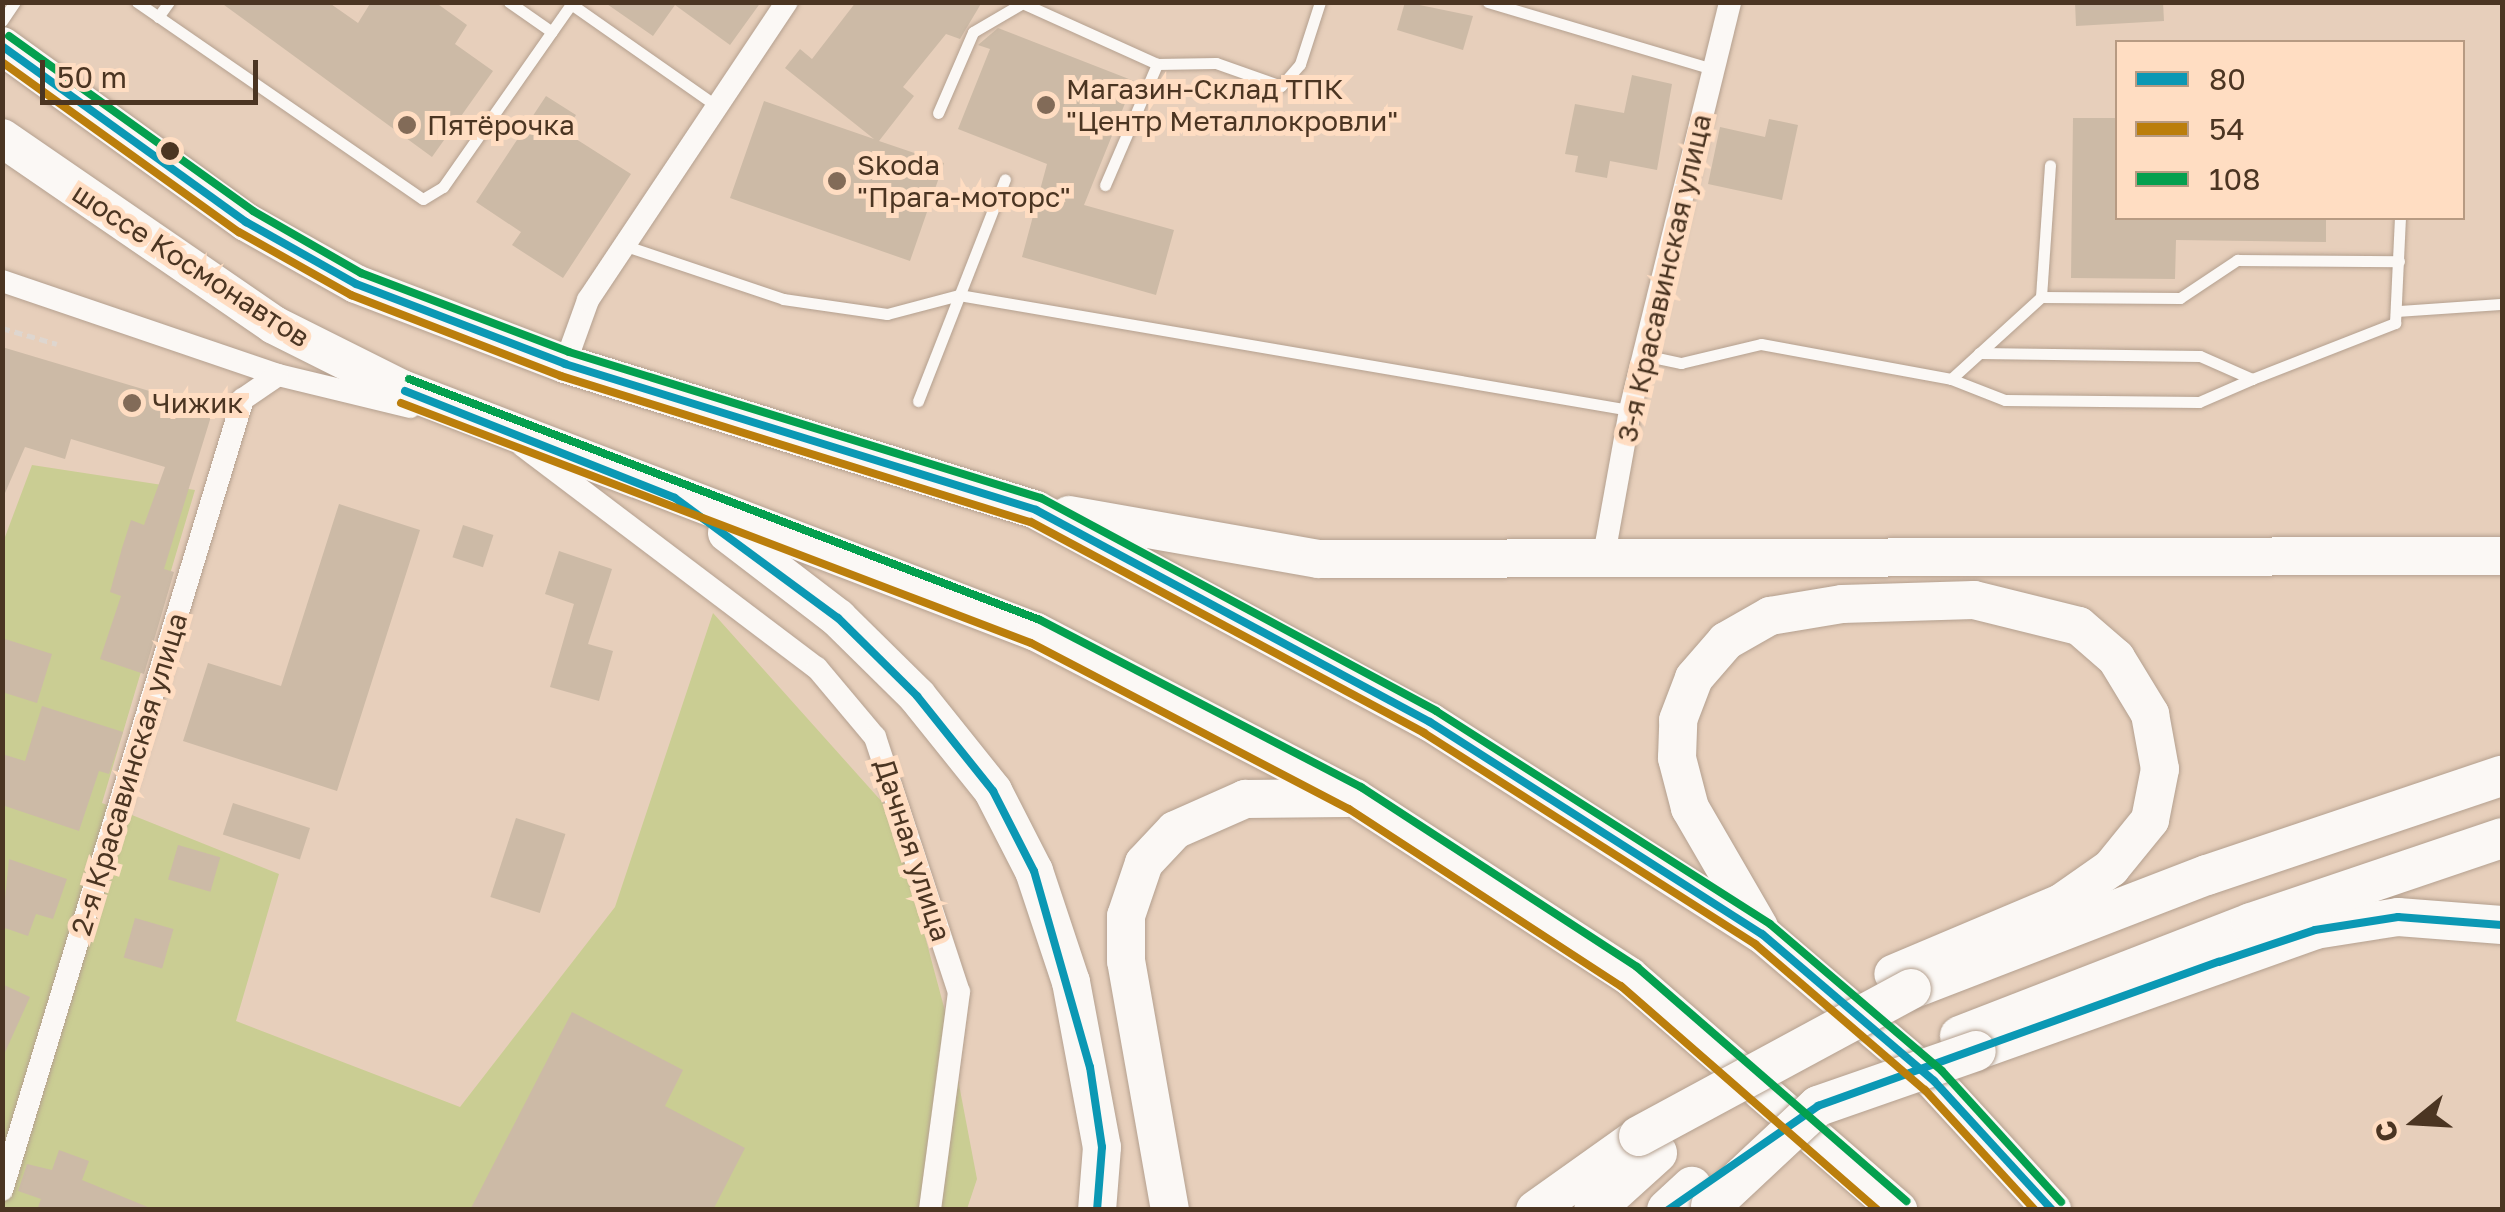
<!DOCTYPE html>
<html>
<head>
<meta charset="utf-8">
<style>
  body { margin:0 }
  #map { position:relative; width:2505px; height:1212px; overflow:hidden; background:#e7cfbb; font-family:"Golos Text",sans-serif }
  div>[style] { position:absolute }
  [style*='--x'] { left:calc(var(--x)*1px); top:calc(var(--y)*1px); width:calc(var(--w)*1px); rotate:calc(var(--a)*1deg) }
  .green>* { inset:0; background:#cacd93 }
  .building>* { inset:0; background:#ccbaa6; transform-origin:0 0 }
  .path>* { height:5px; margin-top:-2.5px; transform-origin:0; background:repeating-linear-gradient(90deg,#ded6cf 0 8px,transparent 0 13px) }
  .roads { filter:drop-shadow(0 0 2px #b4a08f) drop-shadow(0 0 2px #b4a08f) }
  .service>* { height:11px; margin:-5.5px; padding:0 5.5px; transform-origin:5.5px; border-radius:5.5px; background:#fbf8f5 }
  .minor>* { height:22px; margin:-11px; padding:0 11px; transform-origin:11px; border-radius:11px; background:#fbf8f5 }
  .primary>* { height:38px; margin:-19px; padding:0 19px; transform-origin:19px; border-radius:19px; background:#fbf8f5 }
  .trunk>* { height:40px; margin:-20px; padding:0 20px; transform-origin:20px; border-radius:20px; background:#fbf8f5 }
  .bridges { filter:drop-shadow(0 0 2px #b4a08f) drop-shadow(0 0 2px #b4a08f) }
  .trunk-bridge>* { height:40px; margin:-20px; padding:0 20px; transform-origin:20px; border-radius:20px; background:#fbf8f5 }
  .bus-1>* { height:8px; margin:-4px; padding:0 4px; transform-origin:4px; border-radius:4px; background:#0b98b4 }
  .bus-2>* { height:8px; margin:-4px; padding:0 4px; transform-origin:4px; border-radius:4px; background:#bb7e0c }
  .bus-3>* { height:8px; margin:-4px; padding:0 4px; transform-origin:4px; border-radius:4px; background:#04a04f }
  .dots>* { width:28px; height:28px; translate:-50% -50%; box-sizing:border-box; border:5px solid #ffddc2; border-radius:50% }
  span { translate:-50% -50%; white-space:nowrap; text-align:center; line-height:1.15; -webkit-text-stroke:10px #ffddc2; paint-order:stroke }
  .poi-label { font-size:28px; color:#4b3522 }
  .left { translate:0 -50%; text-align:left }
  .street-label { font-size:28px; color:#4b3522 }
  .frame { position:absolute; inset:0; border:5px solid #4b3522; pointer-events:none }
  .legend { position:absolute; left:2115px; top:40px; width:350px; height:180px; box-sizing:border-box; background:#ffddc2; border:2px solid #b79a82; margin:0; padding:12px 18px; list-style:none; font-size:30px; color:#4b3522 }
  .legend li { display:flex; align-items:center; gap:20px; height:50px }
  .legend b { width:50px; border:2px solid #b79a82 }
  .north { position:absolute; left:2365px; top:1072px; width:100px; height:100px; -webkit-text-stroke:8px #ffddc2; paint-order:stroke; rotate:252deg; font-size:28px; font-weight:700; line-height:40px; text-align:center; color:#4b3522 }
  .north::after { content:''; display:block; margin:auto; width:35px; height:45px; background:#4b3522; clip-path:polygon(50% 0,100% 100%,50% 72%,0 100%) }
  .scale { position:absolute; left:40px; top:60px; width:218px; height:45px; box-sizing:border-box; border:5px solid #4b3522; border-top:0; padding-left:12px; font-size:30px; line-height:35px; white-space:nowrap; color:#4b3522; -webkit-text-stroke:8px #ffddc2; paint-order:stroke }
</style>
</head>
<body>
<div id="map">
  <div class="green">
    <div style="clip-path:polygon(32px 465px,195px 490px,102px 803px,279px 874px,236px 1021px,460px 1107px,615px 907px,713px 613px,892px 813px,945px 1011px,977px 1179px,967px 1209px,3px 1209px,2px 545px)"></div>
  </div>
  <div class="building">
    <div style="clip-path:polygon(220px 2px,328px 2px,358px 23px,371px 2px,435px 2px,467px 25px,455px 44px,493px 71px,432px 157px)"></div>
    <div style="clip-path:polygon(604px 2px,761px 2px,730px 45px,675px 5px,653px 36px)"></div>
    <div style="clip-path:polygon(856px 2px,982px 2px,960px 39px,946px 34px,903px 87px,914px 96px,879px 141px,944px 163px,910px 261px,730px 198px,764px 101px,874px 139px,785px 68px,800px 49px,812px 59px)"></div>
    <div style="clip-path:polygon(1405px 2px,1473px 16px,1463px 50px,1397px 30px)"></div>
    <div style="clip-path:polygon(2075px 2px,2163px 2px,2164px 21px,2076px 26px)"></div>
    <div style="clip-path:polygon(998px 28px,1134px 81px,1084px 205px,1174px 230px,1156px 295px,1022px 257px,1047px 164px,958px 129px,990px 49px,978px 45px)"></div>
    <div style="clip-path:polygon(1632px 75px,1672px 84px,1657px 170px,1610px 161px,1607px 178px,1575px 172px,1578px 156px,1565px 154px,1575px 104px,1624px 113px)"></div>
    <div style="clip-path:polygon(546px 96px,576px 115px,565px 132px,631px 174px,563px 278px,512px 245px,521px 232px,476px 202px)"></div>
    <div style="clip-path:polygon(2073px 118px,2118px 118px,2118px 218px,2326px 218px,2326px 242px,2176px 240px,2175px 279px,2071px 278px)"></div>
    <div style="clip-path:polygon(1769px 119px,1798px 125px,1782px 200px,1708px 184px,1720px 127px,1765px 137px)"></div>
    <div style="clip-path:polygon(2px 347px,213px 410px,164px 569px,174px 572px,144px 674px,100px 659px,121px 596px,110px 592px,122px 548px,131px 520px,144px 525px,165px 467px,71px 439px,65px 459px,25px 447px,2px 500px)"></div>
    <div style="clip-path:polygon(339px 504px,420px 530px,337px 791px,183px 741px,208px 663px,281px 686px)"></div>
    <div style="left:463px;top:525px;width:32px;height:34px;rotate:18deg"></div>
    <div style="clip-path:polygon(559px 551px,612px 569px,588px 644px,613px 651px,599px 701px,550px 687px,574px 604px,545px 594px)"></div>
    <div style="clip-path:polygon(2px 638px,52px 654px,37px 703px,2px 692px)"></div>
    <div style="clip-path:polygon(42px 706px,123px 732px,109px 774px,99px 771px,79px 831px,2px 805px,2px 754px,25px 761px)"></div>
    <div style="left:233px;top:803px;width:81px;height:33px;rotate:18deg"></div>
    <div style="left:516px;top:818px;width:52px;height:83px;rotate:18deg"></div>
    <div style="left:178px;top:845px;width:44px;height:36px;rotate:16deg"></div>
    <div style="clip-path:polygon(9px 859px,67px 879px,53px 919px,36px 914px,28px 936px,2px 927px)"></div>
    <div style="left:135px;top:918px;width:40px;height:41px;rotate:16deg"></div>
    <div style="clip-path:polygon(2px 984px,30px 997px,2px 1059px)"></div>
    <div style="clip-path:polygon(572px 1012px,683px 1070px,665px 1106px,745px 1148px,713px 1210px,470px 1210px)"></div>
    <div style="clip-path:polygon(59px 1150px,89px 1161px,82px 1180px,155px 1210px,37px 1210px,41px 1199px,18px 1191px,27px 1164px,52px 1170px)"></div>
  </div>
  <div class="path">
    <div style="--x:2;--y:328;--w:57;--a:16.2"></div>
  </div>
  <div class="roads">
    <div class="service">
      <div style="--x:137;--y:2;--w:347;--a:34.6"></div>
      <div style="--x:423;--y:199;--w:23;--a:-31"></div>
      <div style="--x:443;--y:187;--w:223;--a:-55"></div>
      <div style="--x:571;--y:4;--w:176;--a:35"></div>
      <div style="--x:509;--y:2;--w:52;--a:34.9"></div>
      <div style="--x:1020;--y:2;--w:150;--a:24.3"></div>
      <div style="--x:1157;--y:64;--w:59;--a:-1"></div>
      <div style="--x:1216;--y:63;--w:69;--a:19.5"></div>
      <div style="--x:1281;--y:86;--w:29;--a:-49"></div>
      <div style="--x:1300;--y:64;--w:65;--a:-72.1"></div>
      <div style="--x:1488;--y:2;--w:235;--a:16.6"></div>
      <div style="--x:158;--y:17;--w:19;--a:-54"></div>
      <div style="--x:2;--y:21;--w:23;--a:-56"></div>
      <div style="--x:938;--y:113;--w:88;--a:-66.6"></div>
      <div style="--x:973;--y:32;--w:56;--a:-30.3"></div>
      <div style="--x:1105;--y:185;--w:132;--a:-66.7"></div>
      <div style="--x:623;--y:245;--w:169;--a:18.6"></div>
      <div style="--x:783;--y:299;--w:105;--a:8.2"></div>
      <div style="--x:887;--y:314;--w:74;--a:-14.8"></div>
      <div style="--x:959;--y:295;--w:681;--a:9.73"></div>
      <div style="--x:2041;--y:297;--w:132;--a:-86.1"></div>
      <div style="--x:2398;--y:311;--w:104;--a:-3.9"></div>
      <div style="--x:1979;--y:353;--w:221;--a:0.8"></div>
      <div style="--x:2200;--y:356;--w:57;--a:23.9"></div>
      <div style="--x:2252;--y:379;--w:154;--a:-21.4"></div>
      <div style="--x:2395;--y:323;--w:105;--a:-87.3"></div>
      <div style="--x:1643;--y:355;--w:39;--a:12"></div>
      <div style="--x:1681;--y:363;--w:82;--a:-13.4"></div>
      <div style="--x:1761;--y:344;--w:193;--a:10.4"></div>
      <div style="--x:1951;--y:379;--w:122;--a:-42.3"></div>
      <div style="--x:2041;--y:297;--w:139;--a:0.4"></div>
      <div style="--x:2180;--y:298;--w:69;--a:-33.7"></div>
      <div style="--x:2237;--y:260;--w:162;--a:0.4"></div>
      <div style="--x:1951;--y:379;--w:58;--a:21.3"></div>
      <div style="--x:2005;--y:400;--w:194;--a:0.6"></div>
      <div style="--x:2199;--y:402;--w:58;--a:-23.5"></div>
      <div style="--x:918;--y:401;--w:238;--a:-68.6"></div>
    </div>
    <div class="minor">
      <div style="--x:2;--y:281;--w:292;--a:18.8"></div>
      <div style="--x:278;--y:375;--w:136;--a:13.6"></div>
      <div style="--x:565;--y:364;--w:68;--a:-70.2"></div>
      <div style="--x:588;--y:300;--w:358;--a:-56.3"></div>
      <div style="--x:523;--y:446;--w:368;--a:37.1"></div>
      <div style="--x:817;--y:668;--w:90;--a:50"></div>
      <div style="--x:875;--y:737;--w:268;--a:71.8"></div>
      <div style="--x:959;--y:992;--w:220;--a:97.6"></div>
      <div style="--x:1604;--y:555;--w:147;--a:-79.8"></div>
      <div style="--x:1630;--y:410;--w:420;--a:-76.2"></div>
      <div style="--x:2;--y:1190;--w:827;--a:-73.06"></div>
      <div style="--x:243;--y:399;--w:42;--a:-34.4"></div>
    </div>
    <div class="primary">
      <div style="--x:2;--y:46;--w:301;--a:35.8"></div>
      <div style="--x:246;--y:222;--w:126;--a:29.4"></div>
      <div style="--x:356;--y:284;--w:224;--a:20.9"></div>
      <div style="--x:565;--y:364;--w:493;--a:17.2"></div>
      <div style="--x:1036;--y:510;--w:447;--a:28.3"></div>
      <div style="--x:1430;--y:722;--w:394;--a:32.6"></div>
      <div style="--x:1762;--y:934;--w:226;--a:40.5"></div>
      <div style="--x:1934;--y:1081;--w:175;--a:47.5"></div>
      <div style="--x:2;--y:138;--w:330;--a:34.5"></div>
      <div style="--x:274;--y:325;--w:143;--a:26.6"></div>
      <div style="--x:402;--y:389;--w:679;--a:20.97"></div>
      <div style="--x:1036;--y:632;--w:360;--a:27.5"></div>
      <div style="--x:1355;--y:798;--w:327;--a:33"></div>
      <div style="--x:1629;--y:976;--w:357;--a:41"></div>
      <div style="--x:1069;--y:515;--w:253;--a:10"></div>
      <div style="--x:1318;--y:559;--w:1184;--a:-0.15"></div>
      <div style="--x:727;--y:533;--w:140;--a:37.4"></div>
      <div style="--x:838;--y:618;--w:111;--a:44.6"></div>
      <div style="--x:917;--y:696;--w:122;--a:51.3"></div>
      <div style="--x:993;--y:791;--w:90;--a:62.9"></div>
      <div style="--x:1034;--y:871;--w:117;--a:71.6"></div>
      <div style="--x:1071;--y:982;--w:168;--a:79.4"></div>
      <div style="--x:1102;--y:1147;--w:63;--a:94.5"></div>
      <div style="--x:1759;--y:927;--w:138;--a:-120.1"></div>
      <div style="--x:1690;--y:808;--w:52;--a:-104.6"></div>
      <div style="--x:1677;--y:758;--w:38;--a:-88"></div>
      <div style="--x:1678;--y:720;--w:45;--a:-69.1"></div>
      <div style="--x:1694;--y:678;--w:49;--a:-49.1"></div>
      <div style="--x:1726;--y:641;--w:51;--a:-29.6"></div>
      <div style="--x:1770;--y:616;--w:73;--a:-9.5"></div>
      <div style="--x:1842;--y:604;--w:132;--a:-1.7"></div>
      <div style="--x:1974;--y:600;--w:108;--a:13.9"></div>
      <div style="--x:2079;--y:626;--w:49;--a:40.9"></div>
      <div style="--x:2116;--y:658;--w:66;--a:58.7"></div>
      <div style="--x:2150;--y:714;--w:56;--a:79.7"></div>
      <div style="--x:2160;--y:769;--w:52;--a:101.1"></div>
      <div style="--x:2150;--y:820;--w:62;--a:129.1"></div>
      <div style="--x:2111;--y:868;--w:61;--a:145"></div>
      <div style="--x:2061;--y:903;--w:182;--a:157.1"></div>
      <div style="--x:1976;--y:1051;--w:360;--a:-19.6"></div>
      <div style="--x:2315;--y:930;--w:84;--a:-8.9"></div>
      <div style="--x:2398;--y:917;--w:104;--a:4.4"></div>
      <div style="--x:1170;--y:1210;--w:253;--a:-100"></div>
      <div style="--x:1126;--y:961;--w:45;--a:-90"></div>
      <div style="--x:1126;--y:916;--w:56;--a:-71.2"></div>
      <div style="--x:1144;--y:863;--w:45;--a:-46.8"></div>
      <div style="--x:1175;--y:830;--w:77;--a:-23.9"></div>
      <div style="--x:1245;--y:799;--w:102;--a:-0.6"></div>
      <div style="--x:1535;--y:1210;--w:128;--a:-35.4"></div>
    </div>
    <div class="trunk">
      <div style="--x:1911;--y:989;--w:317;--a:-21.1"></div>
      <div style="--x:2207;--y:875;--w:311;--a:-18.6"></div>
      <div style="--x:1960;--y:1036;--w:312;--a:-21.2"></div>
      <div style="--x:2251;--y:923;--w:265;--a:-18.7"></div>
      <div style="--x:1594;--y:1210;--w:85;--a:-42.1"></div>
      <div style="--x:1667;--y:1210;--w:34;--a:-43"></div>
    </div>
  </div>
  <div class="bridges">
    <div class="trunk-bridge">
      <div style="--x:1639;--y:1136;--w:309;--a:-28.4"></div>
      <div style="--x:1711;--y:1206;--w:146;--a:-43.1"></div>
      <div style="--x:1818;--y:1106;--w:167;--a:-19.2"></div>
    </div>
  </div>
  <div class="bus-1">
    <div style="--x:2;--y:46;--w:301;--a:35.8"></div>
    <div style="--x:246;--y:222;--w:126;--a:29.4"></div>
    <div style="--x:356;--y:284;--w:224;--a:20.9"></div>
    <div style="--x:565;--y:364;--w:493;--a:17.2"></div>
    <div style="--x:1036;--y:510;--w:447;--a:28.3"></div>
    <div style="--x:1430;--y:722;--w:394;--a:32.6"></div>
    <div style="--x:1762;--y:934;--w:226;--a:40.5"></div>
    <div style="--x:1934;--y:1081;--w:175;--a:47.5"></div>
    <div style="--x:405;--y:391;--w:290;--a:21.6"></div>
    <div style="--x:675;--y:498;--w:202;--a:36.4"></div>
    <div style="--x:838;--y:618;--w:111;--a:44.6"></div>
    <div style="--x:917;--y:696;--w:122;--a:51.3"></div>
    <div style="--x:993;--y:791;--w:90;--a:62.9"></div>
    <div style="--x:1034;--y:871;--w:204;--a:74.1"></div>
    <div style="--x:1090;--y:1067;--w:81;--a:81.5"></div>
    <div style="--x:1102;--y:1147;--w:63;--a:94.5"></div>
    <div style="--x:1668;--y:1210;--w:183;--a:-34.7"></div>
    <div style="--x:1818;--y:1106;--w:426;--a:-19.8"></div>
    <div style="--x:2219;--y:962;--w:101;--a:-18.4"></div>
    <div style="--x:2315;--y:930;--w:84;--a:-8.9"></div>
    <div style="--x:2398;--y:917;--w:104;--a:4.4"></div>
  </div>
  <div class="bus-2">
    <div style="--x:2;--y:62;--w:292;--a:35.7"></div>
    <div style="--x:239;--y:232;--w:129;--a:29.4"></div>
    <div style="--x:351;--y:295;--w:225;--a:21.1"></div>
    <div style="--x:561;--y:376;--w:492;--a:17.3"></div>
    <div style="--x:1031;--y:522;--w:446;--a:28.2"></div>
    <div style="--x:1424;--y:733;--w:393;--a:32.5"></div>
    <div style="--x:1755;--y:944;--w:224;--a:40.7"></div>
    <div style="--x:1925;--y:1090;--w:163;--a:47.5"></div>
    <div style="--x:401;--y:403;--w:674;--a:20.85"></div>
    <div style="--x:1031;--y:643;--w:359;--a:27.6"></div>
    <div style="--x:1349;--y:809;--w:325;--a:33.1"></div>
    <div style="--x:1621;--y:986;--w:341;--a:41.1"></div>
  </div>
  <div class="bus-3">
    <div style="--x:9;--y:36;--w:300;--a:35.6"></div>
    <div style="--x:253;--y:211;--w:125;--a:29.9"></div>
    <div style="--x:361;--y:273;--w:222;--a:20.8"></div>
    <div style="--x:569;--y:352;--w:494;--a:17.2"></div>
    <div style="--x:1041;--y:498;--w:449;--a:28.3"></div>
    <div style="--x:1436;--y:711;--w:396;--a:32.5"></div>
    <div style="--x:1770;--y:924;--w:226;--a:40.5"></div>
    <div style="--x:1942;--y:1071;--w:177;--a:47.7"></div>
    <div style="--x:409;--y:379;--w:675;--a:20.9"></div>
    <div style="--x:1040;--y:620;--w:362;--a:27.5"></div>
    <div style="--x:1361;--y:787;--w:330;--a:33.1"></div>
    <div style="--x:1637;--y:967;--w:357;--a:41"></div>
  </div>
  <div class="dots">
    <div style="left:1046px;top:105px;background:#826b58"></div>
    <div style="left:407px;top:125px;background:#826b58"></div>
    <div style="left:170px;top:151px;background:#4b3522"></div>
    <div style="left:837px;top:181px;background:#826b58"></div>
    <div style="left:132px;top:403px;background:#826b58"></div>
  </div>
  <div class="poi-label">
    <span class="left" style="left:1066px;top:105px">Магазин-Склад ТПК<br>"Центр Металлокровли"</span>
    <span class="left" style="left:427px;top:125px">Пятёрочка</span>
    <span class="left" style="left:857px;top:181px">Skoda<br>"Прага-моторс"</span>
    <span class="left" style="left:152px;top:403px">Чижик</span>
  </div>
  <div class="street-label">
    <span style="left:191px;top:265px;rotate:33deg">шоссе Космонавтов</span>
    <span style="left:1664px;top:278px;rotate:-77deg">3-я Красавинская улица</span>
    <span style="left:129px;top:774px;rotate:-73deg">2-я Красавинская улица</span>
    <span style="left:913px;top:850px;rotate:72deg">Дачная улица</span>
  </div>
  <div class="frame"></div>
  <ul class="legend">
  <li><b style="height:12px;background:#0b98b4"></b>80</li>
  <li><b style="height:12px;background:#bb7e0c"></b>54</li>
  <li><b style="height:12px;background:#04a04f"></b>108</li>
  </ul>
  <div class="north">С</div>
  <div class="scale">50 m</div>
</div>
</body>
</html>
